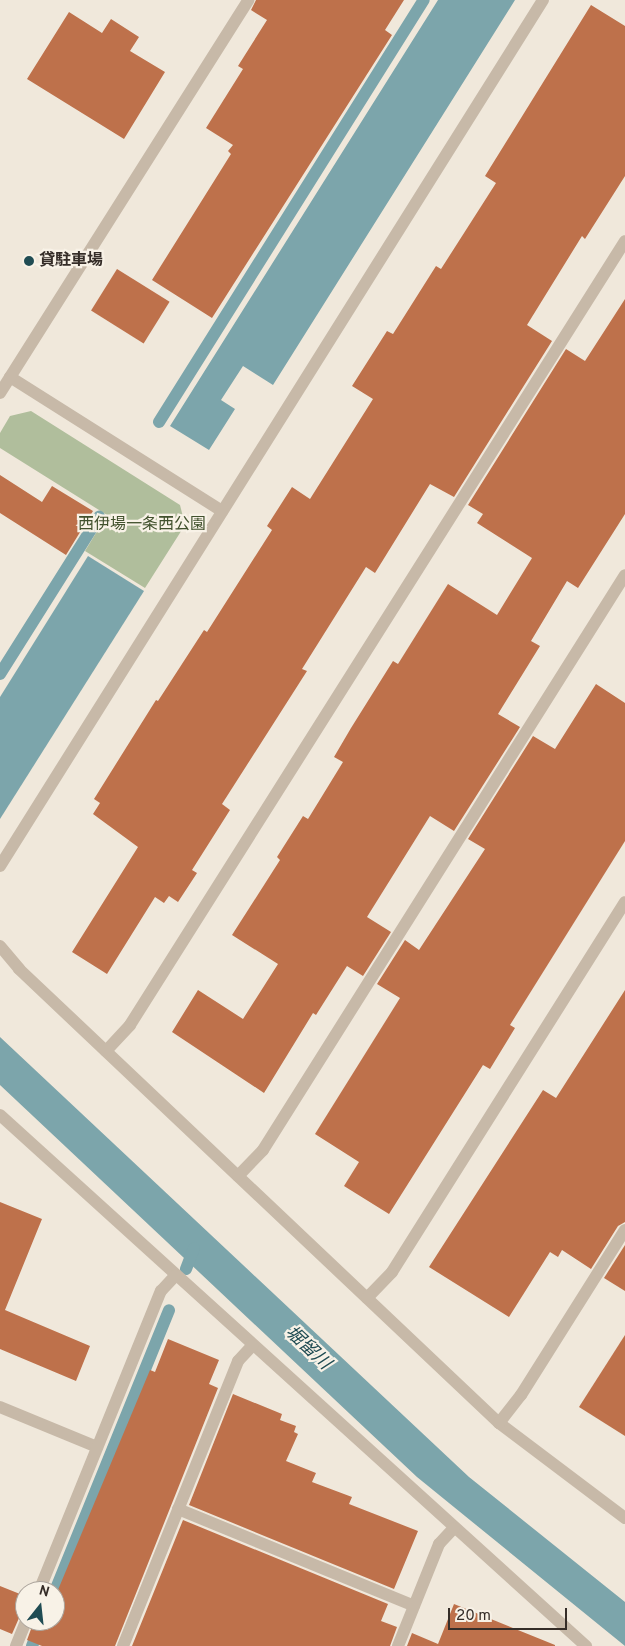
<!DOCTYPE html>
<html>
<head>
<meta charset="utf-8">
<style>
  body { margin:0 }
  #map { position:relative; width:625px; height:1646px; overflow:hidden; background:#f0e8db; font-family:Overpass,"Noto Sans JP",sans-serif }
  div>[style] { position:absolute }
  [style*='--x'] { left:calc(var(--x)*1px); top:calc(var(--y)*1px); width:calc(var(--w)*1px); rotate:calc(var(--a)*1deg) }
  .green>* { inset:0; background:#b0be9c }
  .water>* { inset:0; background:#7ca5ab }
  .stream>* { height:12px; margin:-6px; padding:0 6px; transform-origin:6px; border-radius:6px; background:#7ca5ab }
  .building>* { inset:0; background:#be714b; transform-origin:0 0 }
  .minor>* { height:12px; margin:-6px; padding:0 6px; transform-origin:6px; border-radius:6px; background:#c7b9a8 }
  .dots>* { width:14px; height:14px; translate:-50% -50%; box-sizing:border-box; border:2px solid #f8f2e7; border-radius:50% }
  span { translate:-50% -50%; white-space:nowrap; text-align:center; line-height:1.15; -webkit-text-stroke:4.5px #f8f2e7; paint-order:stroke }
  .poi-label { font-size:16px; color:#352d28; font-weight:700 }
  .left { translate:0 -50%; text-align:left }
  .park-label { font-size:16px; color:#41512d }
  .water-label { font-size:18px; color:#204c53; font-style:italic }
  .north { position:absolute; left:15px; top:1581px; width:50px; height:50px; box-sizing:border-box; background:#f8f2e7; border:1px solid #aaa39b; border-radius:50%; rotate:16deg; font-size:14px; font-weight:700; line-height:20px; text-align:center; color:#352d28 }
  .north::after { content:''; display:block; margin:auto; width:18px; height:22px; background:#204c53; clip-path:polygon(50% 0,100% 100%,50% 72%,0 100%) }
  .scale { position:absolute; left:448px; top:1608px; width:119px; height:22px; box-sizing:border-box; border:2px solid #352d28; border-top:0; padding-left:6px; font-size:15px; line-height:18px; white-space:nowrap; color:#352d28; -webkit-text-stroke:4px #f8f2e7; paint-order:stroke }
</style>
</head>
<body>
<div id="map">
  <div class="green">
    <div style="clip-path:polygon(31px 411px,180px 505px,185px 525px,145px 588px,85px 551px,107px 515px,0 448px,0 433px,10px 416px)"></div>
  </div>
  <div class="water">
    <div style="clip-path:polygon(438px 0,515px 0,273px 385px,243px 366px,221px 400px,235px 409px,209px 450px,170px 426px)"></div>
    <div style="clip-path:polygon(88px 556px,144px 591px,0 819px,0 697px)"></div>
    <div style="clip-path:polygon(0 1037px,469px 1477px,625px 1602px,625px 1646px,417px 1477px,0 1085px)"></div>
  </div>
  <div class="stream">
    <div style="--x:159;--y:422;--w:498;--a:-57.9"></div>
    <div style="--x:0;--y:674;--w:186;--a:-57.8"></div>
    <div style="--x:186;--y:1269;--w:22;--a:-69"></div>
    <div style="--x:55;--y:1591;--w:303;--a:-67.9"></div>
    <div style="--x:32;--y:1646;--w:27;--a:-68"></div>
  </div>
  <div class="building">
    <div style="clip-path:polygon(256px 0,404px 0,385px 30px,392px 35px,212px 318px,152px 280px,231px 154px,228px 151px,233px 145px,206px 128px,243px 69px,238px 66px,267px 20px,251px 10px)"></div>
    <div style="clip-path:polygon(591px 5px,625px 26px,625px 176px,585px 239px,582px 236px,527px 325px,552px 341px,454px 497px,430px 484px,375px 573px,366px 567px,302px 669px,307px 671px,222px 804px,230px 810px,192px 870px,197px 873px,178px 902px,169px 896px,164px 903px,155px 897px,107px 974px,72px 952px,138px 847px,93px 814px,100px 803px,94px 799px,156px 700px,158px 701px,204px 630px,207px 632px,272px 530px,267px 526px,292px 487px,310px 499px,373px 399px,352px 386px,387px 331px,393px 334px,436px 266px,441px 269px,496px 183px,485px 176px)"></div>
    <div style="clip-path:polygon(69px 12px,102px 33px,111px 19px,139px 37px,130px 51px,165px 72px,124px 139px,27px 79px)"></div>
    <div style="left:117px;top:269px;width:62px;height:49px;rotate:32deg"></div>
    <div style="clip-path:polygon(625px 299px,625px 514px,578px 588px,567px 581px,531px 641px,540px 646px,498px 714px,520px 727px,454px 831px,430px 816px,367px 917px,391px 932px,363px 976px,347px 966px,316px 1015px,313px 1013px,264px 1093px,172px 1032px,198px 990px,243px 1019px,278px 964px,232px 935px,280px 860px,277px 857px,303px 816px,308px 819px,343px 762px,334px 757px,351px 728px,393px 661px,398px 664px,448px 584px,497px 615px,532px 558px,477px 523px,483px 514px,468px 505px,566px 349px,585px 361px)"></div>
    <div style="clip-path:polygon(0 475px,42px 502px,52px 486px,93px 511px,66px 555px,0 513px)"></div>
    <div style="clip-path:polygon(596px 684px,625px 703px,625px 841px,510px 1025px,515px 1028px,490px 1069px,483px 1065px,389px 1214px,344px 1186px,359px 1162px,315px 1134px,400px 998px,377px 984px,405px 940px,419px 950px,485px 849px,468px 839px,533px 736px,555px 749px)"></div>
    <div style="clip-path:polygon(625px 990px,625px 1222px,618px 1226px,591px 1269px,562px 1250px,558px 1257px,550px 1252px,509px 1317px,429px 1267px,543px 1090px,556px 1098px)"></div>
    <div style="clip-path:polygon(0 1202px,42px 1219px,5px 1310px,90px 1346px,76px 1381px,0 1349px)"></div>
    <div style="clip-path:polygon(625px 1245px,625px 1291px,604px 1278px)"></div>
    <div style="clip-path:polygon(625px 1335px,625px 1436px,579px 1407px)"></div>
    <div style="clip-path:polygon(168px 1339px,219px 1360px,209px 1384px,218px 1388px,115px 1646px,42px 1646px,27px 1640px,34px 1621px,55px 1621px,55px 1597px,150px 1370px,155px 1372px)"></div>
    <div style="clip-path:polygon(233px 1394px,282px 1414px,280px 1420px,296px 1426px,294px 1432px,298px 1434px,286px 1461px,316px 1473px,312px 1482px,352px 1497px,349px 1504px,418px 1531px,394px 1589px,189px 1505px)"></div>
    <div style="clip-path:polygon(183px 1520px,388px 1604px,381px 1621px,397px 1627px,390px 1646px,132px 1646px)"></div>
    <div style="clip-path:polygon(0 1586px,25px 1596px,25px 1613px,19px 1618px,12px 1634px,0 1629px)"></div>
    <div style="clip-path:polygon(454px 1604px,555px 1645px,555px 1646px,407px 1646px,412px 1633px,438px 1644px)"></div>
  </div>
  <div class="minor">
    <div style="--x:10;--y:377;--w:251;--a:32.3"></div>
    <div style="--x:0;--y:393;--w:465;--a:-57.7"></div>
    <div style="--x:0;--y:866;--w:1022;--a:-57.91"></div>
    <div style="--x:0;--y:946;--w:30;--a:50"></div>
    <div style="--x:19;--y:969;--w:661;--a:43.41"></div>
    <div style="--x:499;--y:1423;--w:158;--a:37"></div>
    <div style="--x:106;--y:1051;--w:35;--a:-47"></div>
    <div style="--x:130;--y:1025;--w:927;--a:-57.73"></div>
    <div style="--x:0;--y:1115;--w:791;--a:42.18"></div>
    <div style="--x:238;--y:1176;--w:36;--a:-46"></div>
    <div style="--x:263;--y:1150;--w:679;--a:-57.81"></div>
    <div style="--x:367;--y:1298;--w:36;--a:-46"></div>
    <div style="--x:392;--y:1272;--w:437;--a:-57.8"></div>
    <div style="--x:0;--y:1407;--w:105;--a:22.4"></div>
    <div style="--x:499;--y:1423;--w:36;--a:-52"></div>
    <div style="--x:521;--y:1395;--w:195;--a:-57.8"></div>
    <div style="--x:178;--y:1509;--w:255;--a:22.3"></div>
    <div style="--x:39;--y:1591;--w:324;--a:-67.9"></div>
    <div style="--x:161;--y:1291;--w:21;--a:-47"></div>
    <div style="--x:16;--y:1646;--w:27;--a:-68"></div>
    <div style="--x:123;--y:1646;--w:307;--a:-68"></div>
    <div style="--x:238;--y:1361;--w:21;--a:-47"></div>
    <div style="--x:398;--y:1646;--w:110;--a:-68.1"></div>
    <div style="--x:439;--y:1544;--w:21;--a:-47"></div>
  </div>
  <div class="dots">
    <div style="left:29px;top:261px;background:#204c53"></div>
  </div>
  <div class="poi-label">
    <span class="left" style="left:39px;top:261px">貸駐車場</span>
  </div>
  <div class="park-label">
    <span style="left:142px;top:525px">西伊場一条西公園</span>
  </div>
  <div class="water-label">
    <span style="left:307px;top:1349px;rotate:43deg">堀留川</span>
  </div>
  <div class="north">N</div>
  <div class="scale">20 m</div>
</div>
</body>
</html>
